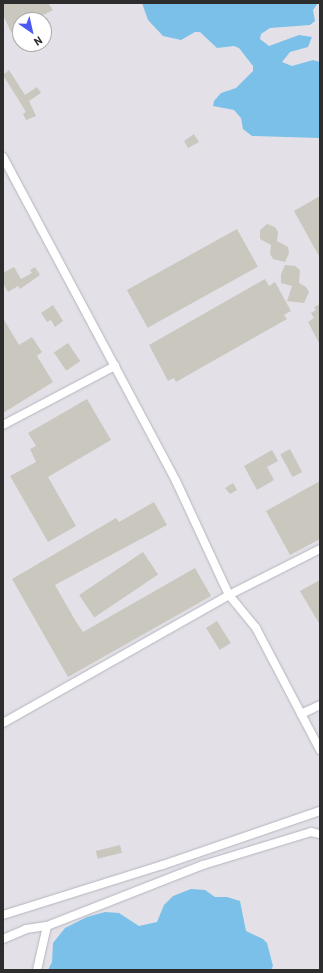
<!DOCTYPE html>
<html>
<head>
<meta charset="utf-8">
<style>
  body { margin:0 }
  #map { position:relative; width:323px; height:973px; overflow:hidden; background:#eee9e1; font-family:Barlow,sans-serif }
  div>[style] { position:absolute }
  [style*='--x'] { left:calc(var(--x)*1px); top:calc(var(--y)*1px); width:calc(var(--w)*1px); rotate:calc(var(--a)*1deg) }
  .industrial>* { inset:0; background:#e3e1e7 }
  .water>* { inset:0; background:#7bc0e9 }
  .building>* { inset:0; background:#cac7bf; transform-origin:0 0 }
  .roads { filter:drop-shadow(0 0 1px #b4b5bf) drop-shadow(0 0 1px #b4b5bf) }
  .minor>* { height:8px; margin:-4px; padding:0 4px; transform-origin:4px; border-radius:4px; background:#fff }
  span { translate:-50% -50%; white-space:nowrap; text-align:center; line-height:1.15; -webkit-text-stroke:4px #fff; paint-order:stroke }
  .frame { position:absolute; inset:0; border:4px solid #2d2d2d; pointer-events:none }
  .north { position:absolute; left:12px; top:12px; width:40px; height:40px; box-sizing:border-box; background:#fff; border:1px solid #ababab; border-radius:50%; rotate:146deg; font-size:11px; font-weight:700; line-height:16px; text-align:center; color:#2d2d2d }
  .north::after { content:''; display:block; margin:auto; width:14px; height:18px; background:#4c5af0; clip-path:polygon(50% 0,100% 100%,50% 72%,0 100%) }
</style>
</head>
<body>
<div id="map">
  <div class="industrial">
    <div style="clip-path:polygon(evenodd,3px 3px,320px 3px,320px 970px,3px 970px,3px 3px,20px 20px,44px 20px,44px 44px,20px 44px,20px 20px)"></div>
  </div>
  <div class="water">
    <div style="clip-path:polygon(142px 3px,318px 3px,313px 10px,315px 21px,310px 25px,270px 28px,261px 34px,260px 39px,269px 46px,299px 35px,312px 37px,308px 47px,290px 52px,282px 62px,292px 66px,313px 60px,320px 62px,320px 138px,252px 136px,243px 129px,241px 118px,234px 110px,213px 106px,214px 101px,221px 93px,236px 88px,253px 71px,253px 66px,239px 48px,234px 46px,217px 48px,200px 32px,195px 32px,181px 40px,163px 36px,148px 20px)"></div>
    <div style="clip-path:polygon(191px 889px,205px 890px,215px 897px,227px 897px,240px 901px,246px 931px,263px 939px,267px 943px,273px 966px,271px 970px,48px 970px,52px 962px,53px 943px,65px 928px,87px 917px,105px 912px,119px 913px,139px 926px,157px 922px,164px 905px,173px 896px)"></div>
  </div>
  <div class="building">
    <div style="clip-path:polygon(3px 3px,48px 3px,53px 10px,34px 20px,29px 20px,27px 16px,15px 23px,18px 28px,11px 32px,3px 15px)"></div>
    <div style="clip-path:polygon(9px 70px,25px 95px,37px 87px,41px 93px,29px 101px,36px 116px,26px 120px,23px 114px,26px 112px,3px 75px)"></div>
    <div style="clip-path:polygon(194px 134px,199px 142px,188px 148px,184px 141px)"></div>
    <div style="clip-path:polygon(320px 196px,320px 258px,294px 211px)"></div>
    <div style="clip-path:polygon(267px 224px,275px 227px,278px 232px,277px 241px,288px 247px,289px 253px,285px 262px,273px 259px,270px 254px,271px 245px,260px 239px,260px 230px)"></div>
    <div style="left:237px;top:229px;width:43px;height:126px;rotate:61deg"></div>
    <div style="clip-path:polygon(285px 265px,295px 266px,300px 270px,299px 283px,306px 287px,309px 292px,304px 303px,287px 301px,292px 286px,281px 283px,281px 274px)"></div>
    <div style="clip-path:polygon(14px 267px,21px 279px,32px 273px,30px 270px,35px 267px,40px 275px,20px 289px,18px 286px,8px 292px,3px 283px,3px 273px)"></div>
    <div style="clip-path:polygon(265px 279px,269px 286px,275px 282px,291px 311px,284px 315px,287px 319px,176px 382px,174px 378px,168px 381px,149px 345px)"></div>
    <div style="clip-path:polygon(320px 304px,320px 345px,308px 322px,314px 318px,311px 313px,316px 310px,314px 307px)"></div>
    <div style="clip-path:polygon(53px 305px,63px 321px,55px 327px,51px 320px,47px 322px,41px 313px)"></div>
    <div style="clip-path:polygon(3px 318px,19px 345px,32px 337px,42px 352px,37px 356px,53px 382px,3px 413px)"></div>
    <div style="left:68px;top:343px;width:22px;height:17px;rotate:56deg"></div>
    <div style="clip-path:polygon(87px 399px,111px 440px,48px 477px,76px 526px,48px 542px,10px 476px,36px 462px,30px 449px,36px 446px,28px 433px)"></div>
    <div style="left:290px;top:449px;width:26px;height:11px;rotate:62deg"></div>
    <div style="clip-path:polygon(272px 450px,278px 461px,267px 467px,274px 480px,257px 490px,244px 466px)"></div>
    <div style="clip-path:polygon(320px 481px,320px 539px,290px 555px,266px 511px)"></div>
    <div style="clip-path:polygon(233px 483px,237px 490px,230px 494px,225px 488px)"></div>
    <div style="clip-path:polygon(154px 502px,167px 525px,55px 585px,75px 620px,83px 632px,195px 568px,211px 596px,68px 677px,12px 579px,116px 518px,119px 522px)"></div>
    <div style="left:143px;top:552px;width:27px;height:77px;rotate:56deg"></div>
    <div style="clip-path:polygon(320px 580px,320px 625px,300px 591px)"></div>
    <div style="left:217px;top:621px;width:26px;height:13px;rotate:58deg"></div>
    <div style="left:120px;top:845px;width:8px;height:25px;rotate:76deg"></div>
  </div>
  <div class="roads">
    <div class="minor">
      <div style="--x:3;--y:157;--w:367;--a:61.9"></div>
      <div style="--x:176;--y:481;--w:126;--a:65.1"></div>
      <div style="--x:229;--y:595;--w:43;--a:50.7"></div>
      <div style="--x:256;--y:628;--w:138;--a:62.3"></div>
      <div style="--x:3;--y:425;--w:127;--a:-27.8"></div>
      <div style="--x:301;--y:714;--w:21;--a:-25"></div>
      <div style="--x:3;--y:723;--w:260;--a:-29.5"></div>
      <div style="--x:229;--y:595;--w:102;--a:-26.8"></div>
      <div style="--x:3;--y:915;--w:168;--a:-17.4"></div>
      <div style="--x:163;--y:865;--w:166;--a:-19"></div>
      <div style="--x:3;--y:939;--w:25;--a:-23"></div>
      <div style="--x:26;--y:929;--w:21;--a:-8"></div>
      <div style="--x:47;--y:926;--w:168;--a:-21.4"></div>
      <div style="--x:203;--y:865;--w:113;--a:-17"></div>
      <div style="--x:311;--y:832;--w:9;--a:13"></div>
      <div style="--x:37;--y:970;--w:45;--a:-77.2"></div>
    </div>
  </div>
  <div class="frame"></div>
  <div class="north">N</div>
</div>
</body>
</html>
